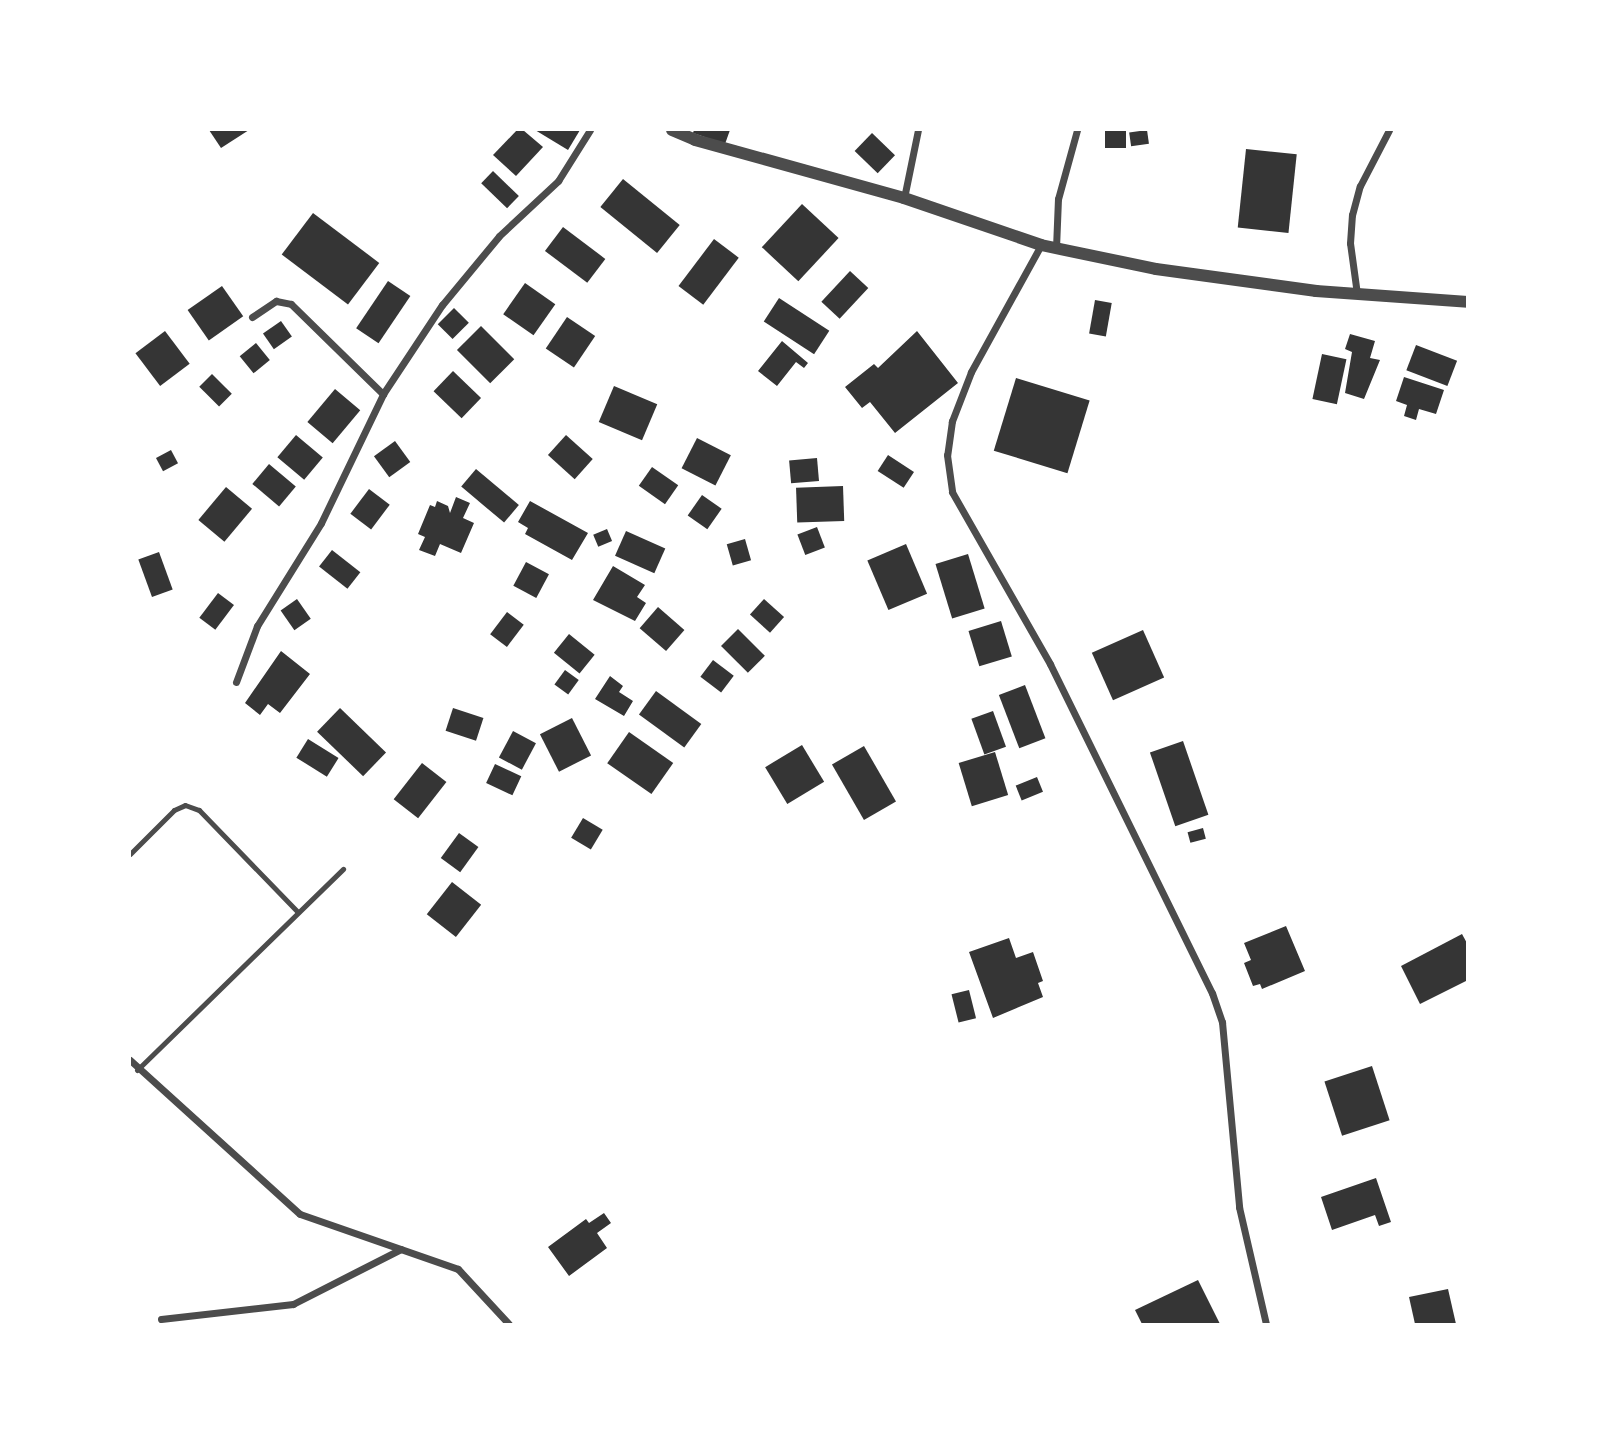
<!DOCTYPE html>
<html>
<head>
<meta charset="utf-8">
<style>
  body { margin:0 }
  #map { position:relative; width:1597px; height:1454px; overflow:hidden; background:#fff; font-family:Roboto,sans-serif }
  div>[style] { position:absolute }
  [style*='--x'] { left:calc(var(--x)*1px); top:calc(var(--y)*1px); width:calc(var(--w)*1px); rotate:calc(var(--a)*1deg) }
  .building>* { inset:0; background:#353535; transform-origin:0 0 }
  .service>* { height:5px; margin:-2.5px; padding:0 2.5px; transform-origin:2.5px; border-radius:2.5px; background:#4c4c4c }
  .minor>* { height:7px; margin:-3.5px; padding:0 3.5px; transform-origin:3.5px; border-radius:3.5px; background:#4c4c4c }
  .tertiary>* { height:12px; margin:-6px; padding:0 6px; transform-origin:6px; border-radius:6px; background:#4c4c4c }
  span { translate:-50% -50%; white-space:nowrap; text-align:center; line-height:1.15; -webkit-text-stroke:6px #fff; paint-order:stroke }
  .frame { position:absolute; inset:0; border:131px solid #fff; pointer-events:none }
</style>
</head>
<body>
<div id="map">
  <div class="building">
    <div style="clip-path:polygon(209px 130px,249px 130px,221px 148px)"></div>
    <div style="clip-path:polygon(517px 130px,523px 130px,543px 147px,516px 176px,493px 155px)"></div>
    <div style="clip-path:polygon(535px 130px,580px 130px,568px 150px)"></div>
    <div style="clip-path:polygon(694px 130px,730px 130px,725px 144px,693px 133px)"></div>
    <div style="left:1105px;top:130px;width:21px;height:18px"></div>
    <div style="left:1147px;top:130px;width:14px;height:18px;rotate:82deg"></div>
    <div style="left:872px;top:133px;width:32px;height:25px;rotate:44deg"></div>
    <div style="left:1246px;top:149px;width:51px;height:79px;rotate:6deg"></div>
    <div style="left:493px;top:171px;width:36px;height:17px;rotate:44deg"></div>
    <div style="left:623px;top:179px;width:73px;height:36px;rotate:39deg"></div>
    <div style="left:802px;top:204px;width:50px;height:59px;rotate:43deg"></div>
    <div style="left:313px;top:213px;width:83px;height:52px;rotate:37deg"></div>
    <div style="left:563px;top:227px;width:53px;height:30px;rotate:37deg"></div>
    <div style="left:714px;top:239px;width:31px;height:59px;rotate:37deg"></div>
    <div style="left:850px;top:271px;width:25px;height:42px;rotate:43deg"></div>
    <div style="left:388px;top:281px;width:27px;height:57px;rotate:34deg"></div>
    <div style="left:525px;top:283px;width:37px;height:38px;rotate:35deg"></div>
    <div style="left:222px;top:286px;width:37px;height:42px;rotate:55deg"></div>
    <div style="left:779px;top:298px;width:60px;height:28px;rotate:33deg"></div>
    <div style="left:1095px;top:300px;width:17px;height:34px;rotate:10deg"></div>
    <div style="left:454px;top:308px;width:21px;height:23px;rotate:45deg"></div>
    <div style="left:567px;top:317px;width:34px;height:38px;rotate:34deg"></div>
    <div style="left:281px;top:321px;width:19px;height:22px;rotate:55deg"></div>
    <div style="left:481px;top:326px;width:47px;height:34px;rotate:45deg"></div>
    <div style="left:165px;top:331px;width:41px;height:37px;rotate:53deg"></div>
    <div style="clip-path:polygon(917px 331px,958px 383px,895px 433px,870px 402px,862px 408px,845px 387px,874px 364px,878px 368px)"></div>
    <div style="clip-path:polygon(1350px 334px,1375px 341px,1370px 358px,1380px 360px,1364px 399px,1345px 393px,1352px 352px,1345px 349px)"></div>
    <div style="clip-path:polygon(782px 341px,808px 363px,804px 368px,796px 362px,777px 386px,758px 371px)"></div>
    <div style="left:256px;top:343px;width:22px;height:21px;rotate:51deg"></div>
    <div style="left:1416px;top:345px;width:44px;height:27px;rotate:21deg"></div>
    <div style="left:1322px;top:354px;width:25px;height:46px;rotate:12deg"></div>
    <div style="left:453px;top:371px;width:39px;height:28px;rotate:44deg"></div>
    <div style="left:212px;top:374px;width:28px;height:18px;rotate:45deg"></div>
    <div style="clip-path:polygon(1404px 377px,1444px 390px,1436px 414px,1419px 409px,1416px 420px,1404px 416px,1407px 405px,1396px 401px)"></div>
    <div style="left:1016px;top:378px;width:77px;height:76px;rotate:17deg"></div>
    <div style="left:614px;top:386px;width:47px;height:39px;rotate:23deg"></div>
    <div style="left:335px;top:389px;width:33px;height:43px;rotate:40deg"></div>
    <div style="left:296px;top:435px;width:35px;height:29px;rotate:40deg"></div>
    <div style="left:566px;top:435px;width:36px;height:27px;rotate:42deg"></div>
    <div style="left:697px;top:438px;width:38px;height:34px;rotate:27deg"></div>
    <div style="left:395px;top:441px;width:26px;height:26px;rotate:54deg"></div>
    <div style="left:171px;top:450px;width:15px;height:17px;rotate:62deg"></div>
    <div style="left:888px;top:455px;width:31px;height:19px;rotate:33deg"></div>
    <div style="left:817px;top:458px;width:23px;height:28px;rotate:85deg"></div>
    <div style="left:269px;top:464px;width:35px;height:26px;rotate:40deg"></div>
    <div style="left:652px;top:467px;width:32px;height:23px;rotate:35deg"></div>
    <div style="left:476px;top:469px;width:56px;height:23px;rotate:40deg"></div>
    <div style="left:843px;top:486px;width:35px;height:47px;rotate:88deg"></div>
    <div style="left:226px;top:487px;width:34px;height:43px;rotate:40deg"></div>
    <div style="left:369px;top:489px;width:26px;height:31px;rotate:37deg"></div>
    <div style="left:702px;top:495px;width:24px;height:25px;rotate:35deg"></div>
    <div style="clip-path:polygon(456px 497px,470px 503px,463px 518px,474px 523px,461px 553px,440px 544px,435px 556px,419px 550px,425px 537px,418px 534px,430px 505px,435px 507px,437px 501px,448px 506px,450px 513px)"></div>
    <div style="clip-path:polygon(530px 501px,588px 533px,572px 560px,525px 534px,528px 528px,518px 522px)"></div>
    <div style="left:817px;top:527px;width:22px;height:21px;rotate:69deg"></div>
    <div style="left:607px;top:529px;width:13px;height:15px;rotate:67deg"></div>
    <div style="left:626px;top:531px;width:43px;height:27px;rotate:24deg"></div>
    <div style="left:745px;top:539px;width:22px;height:19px;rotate:74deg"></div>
    <div style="left:906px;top:544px;width:54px;height:42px;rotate:67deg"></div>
    <div style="left:332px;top:550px;width:36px;height:21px;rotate:38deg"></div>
    <div style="left:159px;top:552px;width:40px;height:22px;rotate:70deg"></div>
    <div style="left:968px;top:554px;width:57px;height:34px;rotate:73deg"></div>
    <div style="left:526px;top:562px;width:26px;height:27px;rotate:28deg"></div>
    <div style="clip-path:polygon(613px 566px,645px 585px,637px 597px,646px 603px,635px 621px,593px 600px)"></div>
    <div style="left:218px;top:593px;width:20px;height:31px;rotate:37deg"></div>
    <div style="left:297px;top:599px;width:24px;height:20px;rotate:55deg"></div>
    <div style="left:764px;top:599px;width:27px;height:21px;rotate:42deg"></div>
    <div style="left:658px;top:607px;width:35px;height:28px;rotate:41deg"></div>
    <div style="left:507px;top:612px;width:21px;height:28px;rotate:37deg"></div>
    <div style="left:1001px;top:621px;width:37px;height:34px;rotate:73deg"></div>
    <div style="left:738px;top:629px;width:38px;height:24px;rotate:45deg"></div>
    <div style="left:1143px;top:630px;width:52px;height:56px;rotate:66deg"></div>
    <div style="left:569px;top:634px;width:33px;height:24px;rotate:39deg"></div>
    <div style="clip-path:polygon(281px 651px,310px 674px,280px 713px,268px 704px,260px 715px,245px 703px)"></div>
    <div style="left:713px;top:660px;width:26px;height:21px;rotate:37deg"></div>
    <div style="left:565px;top:670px;width:17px;height:18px;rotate:36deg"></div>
    <div style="clip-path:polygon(610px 676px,623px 686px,619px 692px,633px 701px,624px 716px,595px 699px)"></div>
    <div style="left:1025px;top:685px;width:57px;height:28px;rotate:69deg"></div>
    <div style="left:656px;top:691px;width:56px;height:29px;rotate:36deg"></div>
    <div style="left:340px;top:708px;width:64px;height:33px;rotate:44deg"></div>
    <div style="left:453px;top:708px;width:32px;height:24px;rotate:18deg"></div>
    <div style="left:993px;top:711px;width:38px;height:23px;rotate:70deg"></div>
    <div style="left:572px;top:718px;width:42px;height:36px;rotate:63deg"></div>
    <div style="left:513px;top:731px;width:26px;height:30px;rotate:28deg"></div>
    <div style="left:629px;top:732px;width:54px;height:38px;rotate:35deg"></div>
    <div style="left:308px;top:739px;width:36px;height:22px;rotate:32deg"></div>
    <div style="left:1183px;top:741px;width:78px;height:35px;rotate:71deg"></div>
    <div style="left:802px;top:745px;width:43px;height:43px;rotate:59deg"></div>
    <div style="left:864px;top:746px;width:64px;height:37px;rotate:60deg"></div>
    <div style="left:995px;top:752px;width:45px;height:38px;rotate:73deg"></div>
    <div style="left:422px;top:763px;width:31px;height:46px;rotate:38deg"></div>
    <div style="left:495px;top:764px;width:29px;height:21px;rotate:25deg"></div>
    <div style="left:1037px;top:777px;width:16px;height:23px;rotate:68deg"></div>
    <div style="left:583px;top:818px;width:23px;height:23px;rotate:31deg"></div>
    <div style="left:1203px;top:828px;width:11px;height:16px;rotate:75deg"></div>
    <div style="left:459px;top:833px;width:24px;height:31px;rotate:36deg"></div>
    <div style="left:452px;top:882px;width:37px;height:41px;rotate:38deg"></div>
    <div style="clip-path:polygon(1286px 926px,1305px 971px,1262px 989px,1260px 984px,1253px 986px,1244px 963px,1251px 960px,1244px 943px)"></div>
    <div style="clip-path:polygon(1462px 934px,1468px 945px,1468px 980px,1420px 1004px,1401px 966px)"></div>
    <div style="clip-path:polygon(1009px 938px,1016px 958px,1033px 952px,1043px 981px,1038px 983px,1043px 997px,993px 1018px,969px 952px)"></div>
    <div style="left:969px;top:990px;width:29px;height:18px;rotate:76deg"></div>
    <div style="left:1372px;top:1066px;width:57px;height:50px;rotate:72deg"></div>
    <div style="clip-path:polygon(1376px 1178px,1391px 1222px,1379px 1226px,1375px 1215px,1332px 1230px,1321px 1197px)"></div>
    <div style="clip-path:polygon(604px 1213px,611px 1223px,597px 1233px,607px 1248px,569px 1276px,548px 1247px,586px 1219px,589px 1223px)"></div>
    <div style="clip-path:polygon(1198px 1280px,1220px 1324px,1142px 1324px,1135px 1310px)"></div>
    <div style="clip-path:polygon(1448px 1289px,1456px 1324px,1415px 1324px,1409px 1297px)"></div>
  </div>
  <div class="service">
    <div style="--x:130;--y:854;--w:62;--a:-45"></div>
    <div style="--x:174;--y:810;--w:12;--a:-24"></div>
    <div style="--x:185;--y:805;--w:15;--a:20"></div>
    <div style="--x:199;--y:810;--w:142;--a:45.9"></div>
    <div style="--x:137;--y:1070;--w:288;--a:-44.3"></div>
  </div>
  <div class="minor">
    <div style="--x:904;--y:198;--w:69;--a:-78.4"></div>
    <div style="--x:1041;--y:245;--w:145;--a:118.9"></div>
    <div style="--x:971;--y:372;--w:53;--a:111.2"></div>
    <div style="--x:952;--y:421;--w:34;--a:98"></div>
    <div style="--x:947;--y:455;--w:37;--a:82"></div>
    <div style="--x:952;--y:492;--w:198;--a:60.3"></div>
    <div style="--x:1050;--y:664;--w:367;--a:63.8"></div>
    <div style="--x:1212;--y:993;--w:31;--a:71"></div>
    <div style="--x:1222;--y:1022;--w:186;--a:84.7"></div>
    <div style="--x:1239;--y:1207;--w:120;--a:77"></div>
    <div style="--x:1056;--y:248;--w:49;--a:-87.7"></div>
    <div style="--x:1058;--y:199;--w:72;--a:-74.6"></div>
    <div style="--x:1357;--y:294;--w:51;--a:-97.8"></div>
    <div style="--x:1350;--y:243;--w:28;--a:-86"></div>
    <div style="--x:1352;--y:215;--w:30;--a:-75"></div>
    <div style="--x:1360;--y:186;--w:63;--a:-62.6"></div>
    <div style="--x:252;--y:317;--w:29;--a:-34"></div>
    <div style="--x:276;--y:301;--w:15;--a:11"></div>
    <div style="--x:291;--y:304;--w:129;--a:44.4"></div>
    <div style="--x:236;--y:682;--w:60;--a:-69.4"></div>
    <div style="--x:257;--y:626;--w:121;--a:-58.1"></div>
    <div style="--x:321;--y:523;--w:143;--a:-64.3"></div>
    <div style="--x:383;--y:394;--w:107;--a:-56.5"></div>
    <div style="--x:442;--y:305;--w:89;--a:-50.4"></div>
    <div style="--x:499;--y:236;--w:81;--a:-43"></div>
    <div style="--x:558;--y:181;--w:60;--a:-57.9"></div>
    <div style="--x:130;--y:1060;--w:229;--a:42.2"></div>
    <div style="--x:300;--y:1214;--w:167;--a:19.2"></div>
    <div style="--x:458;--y:1269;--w:75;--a:47.2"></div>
    <div style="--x:161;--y:1319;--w:133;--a:-6.5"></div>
    <div style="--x:293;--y:1304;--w:121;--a:-27"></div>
  </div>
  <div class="tertiary">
    <div style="--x:672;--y:130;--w:25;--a:23"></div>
    <div style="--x:695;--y:140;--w:217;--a:15.5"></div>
    <div style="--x:904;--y:198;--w:145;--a:18.9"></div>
    <div style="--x:1041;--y:245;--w:117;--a:11.8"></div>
    <div style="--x:1156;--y:269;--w:162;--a:7.8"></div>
    <div style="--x:1316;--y:291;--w:152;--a:4.1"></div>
  </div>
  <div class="frame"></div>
</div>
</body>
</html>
